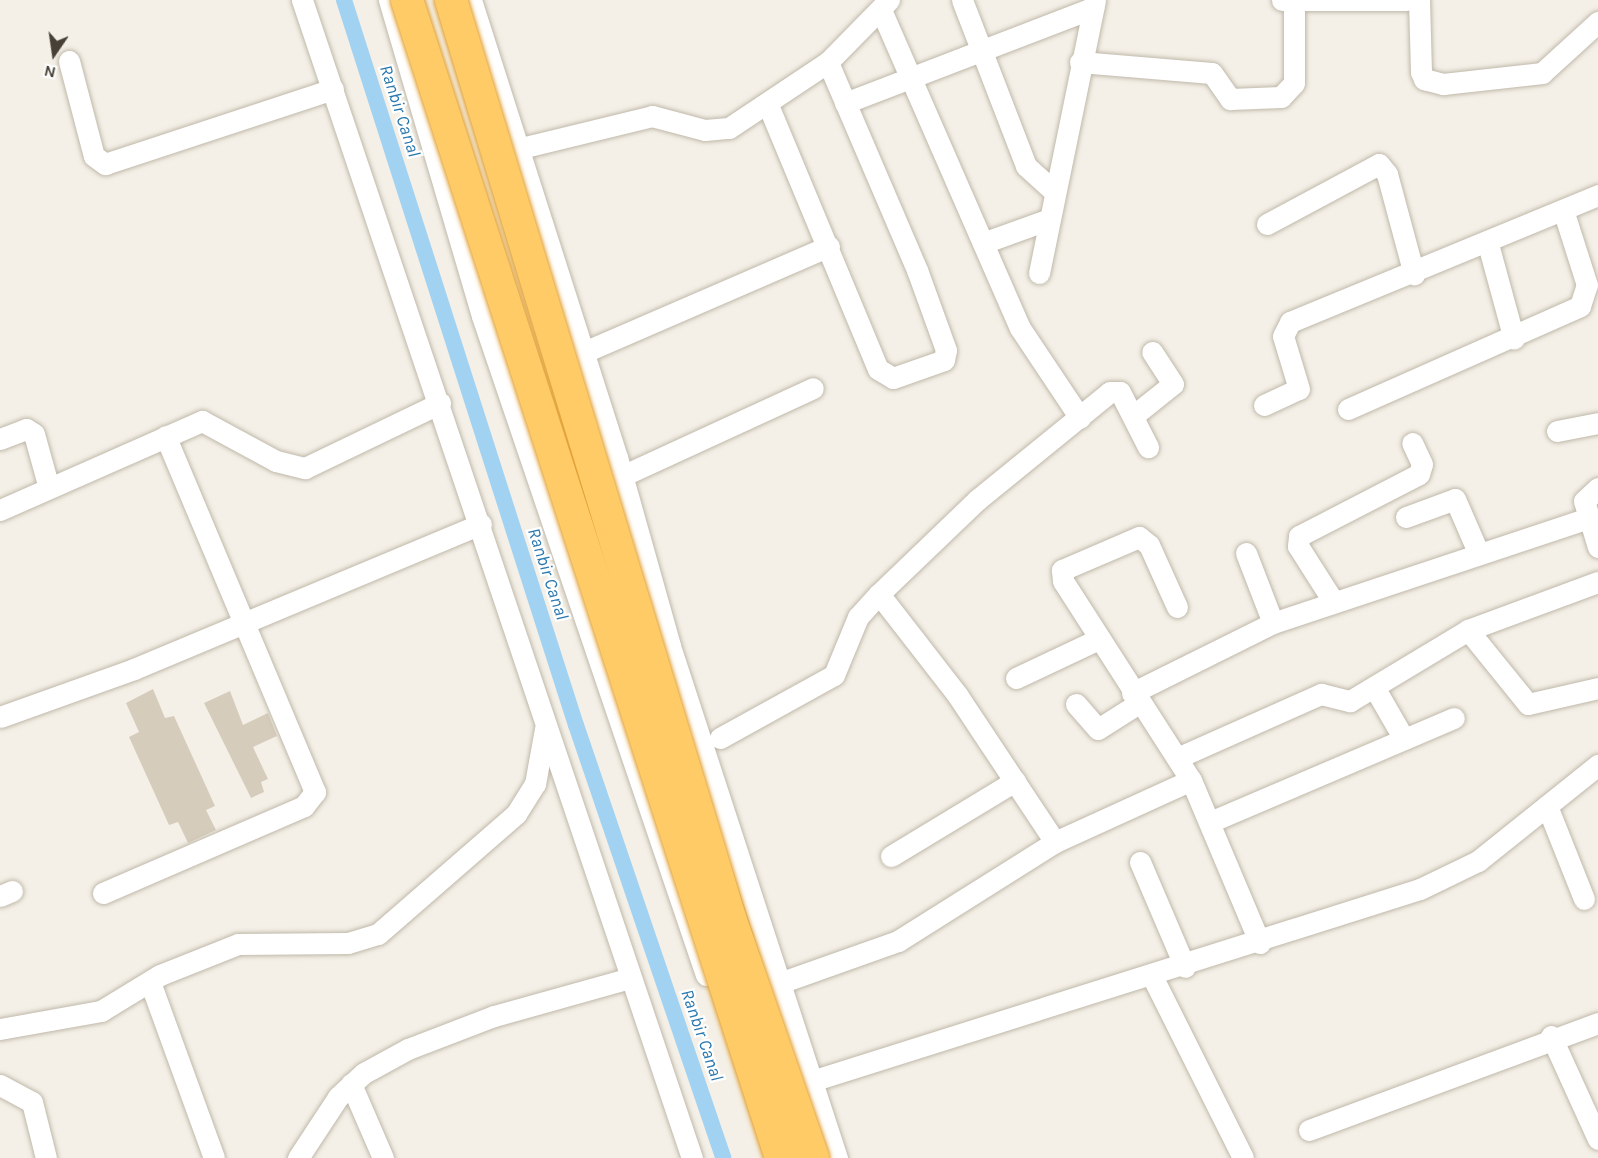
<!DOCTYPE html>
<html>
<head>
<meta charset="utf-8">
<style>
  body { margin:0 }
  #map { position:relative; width:1598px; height:1158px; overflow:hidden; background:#f4f0e7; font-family:Karla,sans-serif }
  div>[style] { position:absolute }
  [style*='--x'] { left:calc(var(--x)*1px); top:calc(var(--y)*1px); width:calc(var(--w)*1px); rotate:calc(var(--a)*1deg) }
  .canal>* { height:16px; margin:-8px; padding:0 8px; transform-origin:8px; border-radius:8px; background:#a2d2f2 }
  .building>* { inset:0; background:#d6ccbc }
  .roads { filter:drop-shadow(0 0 2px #c0b8aa) drop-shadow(0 0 2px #c0b8aa) }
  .minor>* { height:21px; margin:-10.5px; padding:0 10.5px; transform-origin:10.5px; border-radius:10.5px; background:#fff }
  .bridges { filter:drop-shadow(0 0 2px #e1a034) drop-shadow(0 0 2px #e1a034) }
  .highway-bridge>* { height:32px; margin:-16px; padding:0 16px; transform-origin:16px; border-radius:16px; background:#ffcb67 }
  span { translate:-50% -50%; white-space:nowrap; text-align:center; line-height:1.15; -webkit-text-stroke:4.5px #fff; paint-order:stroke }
  .water-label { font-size:18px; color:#2b78ae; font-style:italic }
  .north { position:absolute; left:24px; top:24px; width:60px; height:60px; -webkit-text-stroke:4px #fff; paint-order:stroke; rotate:193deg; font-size:16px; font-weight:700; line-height:24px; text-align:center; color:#474036 }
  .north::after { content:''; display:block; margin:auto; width:21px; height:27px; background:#474036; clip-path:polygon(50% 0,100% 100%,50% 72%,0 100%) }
</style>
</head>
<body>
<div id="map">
  <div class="canal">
    <div style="--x:344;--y:0;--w:761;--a:72.26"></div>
    <div style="--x:576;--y:725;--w:457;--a:71.2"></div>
  </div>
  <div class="building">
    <div style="clip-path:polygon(153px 689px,165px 718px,174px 716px,215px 806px,206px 810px,216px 830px,188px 843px,178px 822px,169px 825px,129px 737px,139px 732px,126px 703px)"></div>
    <div style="clip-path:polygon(230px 691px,243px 725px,268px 713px,277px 736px,253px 747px,268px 779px,261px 782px,264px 792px,251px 798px,204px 703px)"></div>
  </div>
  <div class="roads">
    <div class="minor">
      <div style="--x:302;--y:0;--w:1222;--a:71.39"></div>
      <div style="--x:389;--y:0;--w:329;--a:73.6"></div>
      <div style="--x:482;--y:316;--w:696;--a:71.23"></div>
      <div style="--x:471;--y:0;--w:480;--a:72.3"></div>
      <div style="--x:617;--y:457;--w:196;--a:74.3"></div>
      <div style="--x:670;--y:646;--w:539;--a:71.94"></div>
      <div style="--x:962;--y:0;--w:178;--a:68.9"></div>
      <div style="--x:1026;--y:166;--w:36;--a:42"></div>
      <div style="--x:1282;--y:0;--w:125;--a:0"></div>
      <div style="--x:1419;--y:0;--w:72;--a:88.4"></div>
      <div style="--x:1421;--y:72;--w:8;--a:67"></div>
      <div style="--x:1424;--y:79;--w:20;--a:15"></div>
      <div style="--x:1443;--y:84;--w:100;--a:-6.3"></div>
      <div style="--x:1542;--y:73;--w:76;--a:-42.3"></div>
      <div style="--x:881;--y:10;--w:347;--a:66.4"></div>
      <div style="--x:1020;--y:328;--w:108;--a:56.3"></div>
      <div style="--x:69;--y:61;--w:98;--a:75.3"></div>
      <div style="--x:94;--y:156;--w:14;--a:36"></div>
      <div style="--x:105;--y:164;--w:240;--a:-18.2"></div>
      <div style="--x:1080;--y:62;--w:132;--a:4.8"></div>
      <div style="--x:1212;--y:73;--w:32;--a:55"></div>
      <div style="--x:1230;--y:99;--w:51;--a:-2.2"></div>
      <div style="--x:1281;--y:97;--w:19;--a:-47"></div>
      <div style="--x:1294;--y:83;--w:79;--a:-90"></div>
      <div style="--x:845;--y:103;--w:266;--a:-21"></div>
      <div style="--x:768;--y:105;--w:286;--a:67.4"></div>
      <div style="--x:878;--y:369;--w:17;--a:31"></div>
      <div style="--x:893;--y:378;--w:54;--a:-19.4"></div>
      <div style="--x:944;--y:360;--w:10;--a:-79"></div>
      <div style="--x:946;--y:350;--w:85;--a:-109.9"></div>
      <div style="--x:917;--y:270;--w:226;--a:-113.2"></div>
      <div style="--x:517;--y:149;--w:139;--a:-13.7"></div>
      <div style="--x:652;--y:116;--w:55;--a:14.8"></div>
      <div style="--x:705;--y:130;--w:24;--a:-5"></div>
      <div style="--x:729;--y:128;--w:119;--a:-33.7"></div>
      <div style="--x:828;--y:62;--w:87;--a:-45.5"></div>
      <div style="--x:1267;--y:224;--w:127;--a:-28.2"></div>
      <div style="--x:1379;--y:164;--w:13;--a:51"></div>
      <div style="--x:1387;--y:174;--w:104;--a:74.9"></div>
      <div style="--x:983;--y:243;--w:68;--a:-19.8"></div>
      <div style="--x:1488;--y:244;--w:98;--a:74.7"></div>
      <div style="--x:1039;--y:273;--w:279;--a:-78.4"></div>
      <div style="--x:582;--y:353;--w:269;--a:-23.4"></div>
      <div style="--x:1264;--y:405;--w:38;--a:-25"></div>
      <div style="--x:1299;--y:389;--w:55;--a:-106.8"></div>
      <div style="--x:1283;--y:336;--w:16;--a:-63"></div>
      <div style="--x:1290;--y:322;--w:333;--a:-22.4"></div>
      <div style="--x:1348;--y:409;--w:254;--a:-23.9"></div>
      <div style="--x:1580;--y:306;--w:22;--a:-72"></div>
      <div style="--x:1587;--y:285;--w:76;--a:-107.7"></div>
      <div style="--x:1133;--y:416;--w:51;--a:-38.7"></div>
      <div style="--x:1173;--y:384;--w:38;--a:-123"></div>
      <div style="--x:1557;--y:431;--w:42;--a:-11"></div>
      <div style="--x:0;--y:439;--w:28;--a:-21"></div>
      <div style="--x:26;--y:429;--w:9;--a:32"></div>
      <div style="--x:34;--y:434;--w:56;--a:74.5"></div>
      <div style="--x:622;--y:476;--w:210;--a:-24.7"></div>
      <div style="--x:1598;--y:488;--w:19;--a:137"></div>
      <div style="--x:1584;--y:501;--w:48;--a:73.1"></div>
      <div style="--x:0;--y:510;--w:221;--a:-23.8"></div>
      <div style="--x:202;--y:421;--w:84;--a:28.4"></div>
      <div style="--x:276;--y:461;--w:30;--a:14"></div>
      <div style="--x:305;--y:468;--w:150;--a:-25.7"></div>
      <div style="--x:1406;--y:517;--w:52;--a:-20.2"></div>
      <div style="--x:1455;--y:499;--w:58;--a:66.5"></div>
      <div style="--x:1246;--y:553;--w:75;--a:68.9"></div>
      <div style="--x:879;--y:594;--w:129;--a:52.2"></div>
      <div style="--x:958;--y:696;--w:175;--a:56.4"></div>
      <div style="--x:1333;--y:601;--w:65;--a:-122.5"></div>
      <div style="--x:1298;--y:546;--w:10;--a:-84"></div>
      <div style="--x:1299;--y:536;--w:135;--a:-27.3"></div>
      <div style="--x:1419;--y:474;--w:10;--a:-73"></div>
      <div style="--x:1422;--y:464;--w:23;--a:-115"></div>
      <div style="--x:1177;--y:607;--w:68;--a:-114.3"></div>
      <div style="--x:1149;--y:545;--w:13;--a:-141"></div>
      <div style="--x:1139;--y:537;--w:84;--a:156.8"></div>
      <div style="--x:1062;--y:570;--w:11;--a:85"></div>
      <div style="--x:1063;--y:581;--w:237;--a:57.3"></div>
      <div style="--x:1191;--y:780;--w:177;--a:67.1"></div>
      <div style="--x:1468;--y:630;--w:95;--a:51"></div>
      <div style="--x:1528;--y:704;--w:72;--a:-12.9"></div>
      <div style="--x:1016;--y:678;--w:92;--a:-25.2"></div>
      <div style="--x:1374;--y:687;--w:60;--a:60"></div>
      <div style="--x:1132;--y:693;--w:157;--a:-26.4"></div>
      <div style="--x:1273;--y:623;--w:333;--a:-18.4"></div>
      <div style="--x:1076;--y:704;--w:33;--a:49"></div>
      <div style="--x:1098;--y:729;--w:49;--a:-32.4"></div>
      <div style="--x:0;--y:717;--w:142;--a:-19.7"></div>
      <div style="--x:134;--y:669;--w:376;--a:-22.7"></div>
      <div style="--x:720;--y:738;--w:130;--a:-28.9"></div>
      <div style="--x:834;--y:675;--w:63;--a:-67.5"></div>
      <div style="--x:858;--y:617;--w:31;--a:-48"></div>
      <div style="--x:879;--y:594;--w:136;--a:-43.8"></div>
      <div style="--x:977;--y:500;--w:171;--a:-39.1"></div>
      <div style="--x:1110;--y:392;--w:10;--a:0"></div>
      <div style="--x:1120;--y:392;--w:62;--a:63"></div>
      <div style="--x:1177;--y:758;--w:158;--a:-24"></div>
      <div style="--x:1321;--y:694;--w:30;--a:14"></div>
      <div style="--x:1350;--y:701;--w:138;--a:-31"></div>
      <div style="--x:1468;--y:630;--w:139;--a:-20.3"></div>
      <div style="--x:1547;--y:806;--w:100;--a:68.3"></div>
      <div style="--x:1210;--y:822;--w:265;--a:-23.1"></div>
      <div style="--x:891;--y:856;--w:145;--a:-31.2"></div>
      <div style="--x:1140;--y:862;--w:114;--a:66.8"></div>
      <div style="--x:103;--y:893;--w:219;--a:-23.4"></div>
      <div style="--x:304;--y:806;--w:18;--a:-52"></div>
      <div style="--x:315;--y:792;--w:386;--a:-112.8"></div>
      <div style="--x:0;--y:896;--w:13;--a:-23"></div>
      <div style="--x:1153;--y:978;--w:201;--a:63.4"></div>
      <div style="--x:788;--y:980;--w:117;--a:-19.5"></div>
      <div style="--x:898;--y:941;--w:186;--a:-32.2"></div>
      <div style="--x:1055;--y:842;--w:149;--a:-24.5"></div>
      <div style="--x:150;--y:982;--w:187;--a:70"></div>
      <div style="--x:0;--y:1029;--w:103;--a:-10.1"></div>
      <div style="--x:101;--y:1011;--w:69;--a:-31.4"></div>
      <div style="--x:160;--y:975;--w:84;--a:-21.7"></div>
      <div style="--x:238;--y:944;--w:110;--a:-0.5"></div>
      <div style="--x:348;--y:943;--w:31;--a:-17"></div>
      <div style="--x:378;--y:934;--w:183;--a:-41"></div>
      <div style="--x:516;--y:814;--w:36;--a:-58"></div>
      <div style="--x:535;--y:784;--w:56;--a:-79.7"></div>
      <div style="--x:1551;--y:1036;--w:113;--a:65.5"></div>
      <div style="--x:351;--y:1084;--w:81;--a:66.6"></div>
      <div style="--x:0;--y:1085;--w:36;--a:28"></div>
      <div style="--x:32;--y:1102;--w:58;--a:76"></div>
      <div style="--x:799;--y:1085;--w:651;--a:-17.52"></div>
      <div style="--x:1420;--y:889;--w:64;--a:-25.8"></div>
      <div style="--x:1478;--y:861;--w:154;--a:-38.7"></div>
      <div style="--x:1309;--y:1130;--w:308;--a:-20.3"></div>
      <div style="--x:298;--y:1158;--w:73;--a:-56.7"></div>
      <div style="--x:338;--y:1097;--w:35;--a:-43"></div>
      <div style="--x:364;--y:1073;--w:50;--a:-28.6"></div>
      <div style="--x:408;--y:1049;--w:92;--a:-21"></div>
      <div style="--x:494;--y:1016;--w:141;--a:-15.6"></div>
    </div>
  </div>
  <div class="bridges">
    <div class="highway-bridge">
      <div style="--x:407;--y:0;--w:1217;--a:72.1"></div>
      <div style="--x:451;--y:0;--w:959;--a:73.09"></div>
      <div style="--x:730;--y:918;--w:254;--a:70.9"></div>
    </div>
  </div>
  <div class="water-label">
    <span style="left:400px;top:111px;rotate:72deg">Ranbir Canal</span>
    <span style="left:548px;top:574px;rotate:72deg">Ranbir Canal</span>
    <span style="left:702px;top:1035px;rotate:71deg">Ranbir Canal</span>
  </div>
  <div class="north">N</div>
</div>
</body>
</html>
